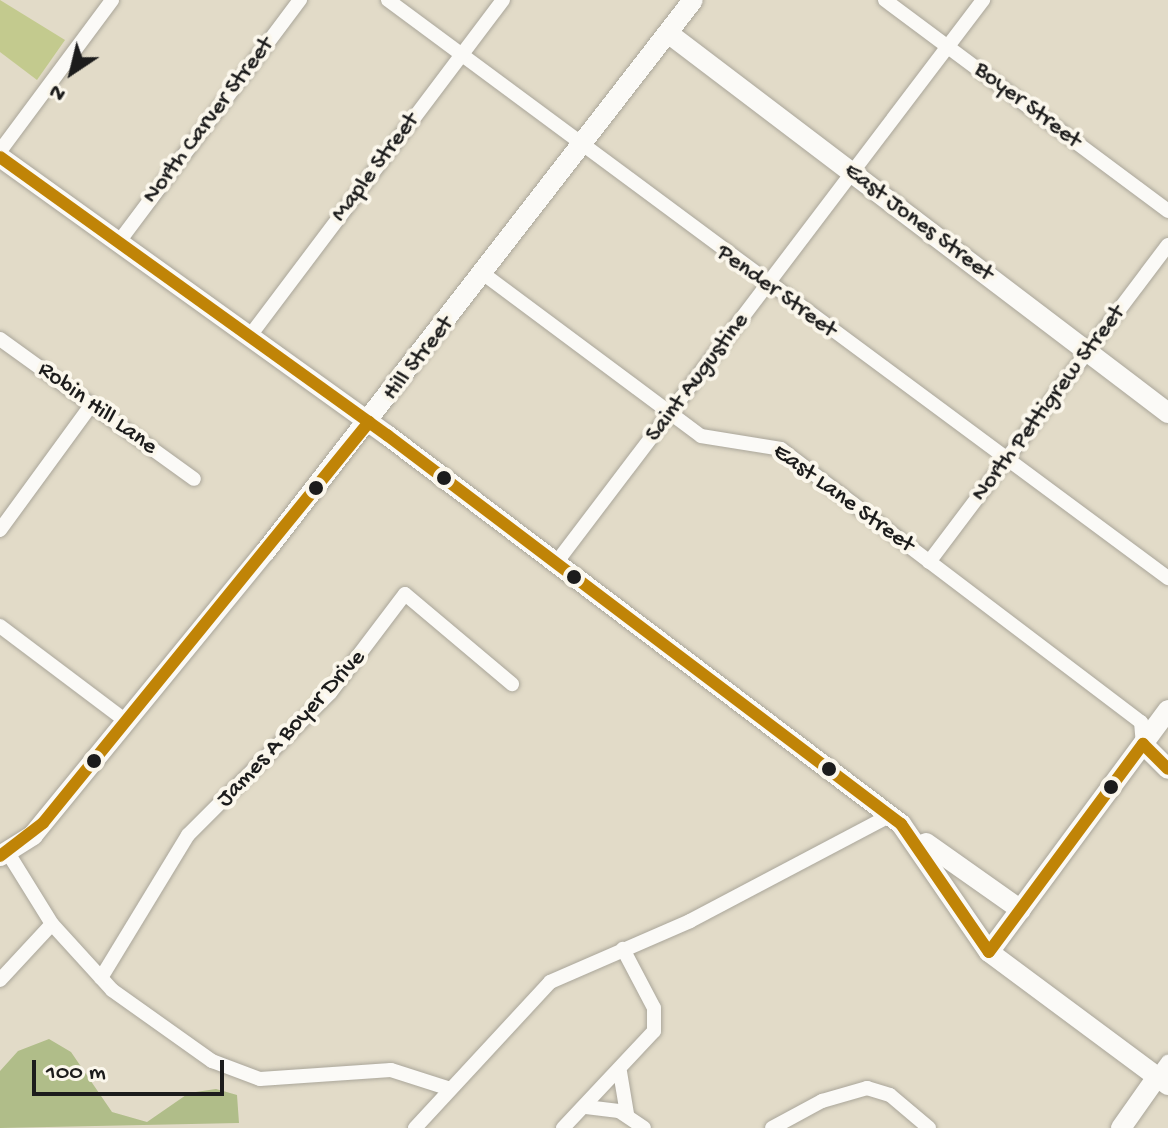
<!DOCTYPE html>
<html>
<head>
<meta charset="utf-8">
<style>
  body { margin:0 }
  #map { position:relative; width:1168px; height:1128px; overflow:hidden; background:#e2dbc8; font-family:"Gochi Hand",sans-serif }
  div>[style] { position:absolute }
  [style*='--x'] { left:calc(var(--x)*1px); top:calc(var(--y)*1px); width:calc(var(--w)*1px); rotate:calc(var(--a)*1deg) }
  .green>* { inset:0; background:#c3ca8e }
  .forest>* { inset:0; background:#b0bd89 }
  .roads { filter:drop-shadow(0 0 2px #aaa69a) drop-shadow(0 0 2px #aaa69a) }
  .street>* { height:14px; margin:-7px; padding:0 7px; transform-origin:7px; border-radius:7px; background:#fbfaf7 }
  .secondary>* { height:20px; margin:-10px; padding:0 10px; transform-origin:10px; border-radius:10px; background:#fbfaf7 }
  .bus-1>* { height:12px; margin:-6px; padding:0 6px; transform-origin:6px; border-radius:6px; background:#c08407 }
  .dots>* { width:22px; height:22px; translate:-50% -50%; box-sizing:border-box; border:4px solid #fbf7ec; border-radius:50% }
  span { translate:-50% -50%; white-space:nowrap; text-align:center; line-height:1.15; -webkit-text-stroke:8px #fbf7ec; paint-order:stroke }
  .street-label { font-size:24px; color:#1c1c1c }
  .north { position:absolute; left:32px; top:32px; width:80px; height:80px; -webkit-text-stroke:6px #fbf7ec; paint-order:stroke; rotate:215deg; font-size:22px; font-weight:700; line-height:32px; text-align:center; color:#1c1c1c }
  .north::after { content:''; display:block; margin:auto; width:28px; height:36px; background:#1c1c1c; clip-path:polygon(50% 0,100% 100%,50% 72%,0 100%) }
  .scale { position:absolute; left:32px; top:1060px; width:192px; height:36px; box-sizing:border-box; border:4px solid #1c1c1c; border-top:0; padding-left:10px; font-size:24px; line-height:28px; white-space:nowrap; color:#1c1c1c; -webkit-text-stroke:6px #fbf7ec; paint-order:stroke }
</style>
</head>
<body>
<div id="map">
  <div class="green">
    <div style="clip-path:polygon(0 0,65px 40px,37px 80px,0 52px)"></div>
  </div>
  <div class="forest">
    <div style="clip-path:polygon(49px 1039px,71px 1052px,112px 1112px,147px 1122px,189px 1093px,216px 1089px,237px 1095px,239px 1123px,0 1128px,0 1071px,18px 1051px)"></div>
  </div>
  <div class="roads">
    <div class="street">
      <div style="--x:388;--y:0;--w:971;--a:36.54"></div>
      <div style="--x:885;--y:0;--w:353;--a:36.7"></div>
      <div style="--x:0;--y:151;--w:188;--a:-53.4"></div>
      <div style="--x:118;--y:243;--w:304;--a:-53.2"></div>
      <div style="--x:485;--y:275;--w:269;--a:36.7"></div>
      <div style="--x:701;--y:436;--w:81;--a:9.2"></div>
      <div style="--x:781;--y:449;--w:452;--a:37.2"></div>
      <div style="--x:1141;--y:722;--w:22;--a:85"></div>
      <div style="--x:249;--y:337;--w:422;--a:-53"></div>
      <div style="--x:0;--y:339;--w:239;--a:35.8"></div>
      <div style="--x:0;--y:530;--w:155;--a:-53.9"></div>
      <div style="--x:929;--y:562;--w:397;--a:-53"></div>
      <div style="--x:556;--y:563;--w:707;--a:-52.82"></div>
      <div style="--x:0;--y:626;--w:158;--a:37"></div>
      <div style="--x:8;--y:853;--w:84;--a:58.2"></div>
      <div style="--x:52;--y:924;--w:89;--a:47.7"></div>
      <div style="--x:112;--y:990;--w:123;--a:35.4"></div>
      <div style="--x:212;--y:1061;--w:51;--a:20.6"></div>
      <div style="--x:260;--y:1079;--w:131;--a:-3.9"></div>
      <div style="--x:391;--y:1070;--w:59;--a:17.8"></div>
      <div style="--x:101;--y:978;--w:167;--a:-58.7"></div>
      <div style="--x:188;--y:835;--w:201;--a:-45"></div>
      <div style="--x:330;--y:693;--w:124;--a:-52.9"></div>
      <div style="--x:405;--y:594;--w:140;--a:40.1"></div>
      <div style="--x:0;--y:980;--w:76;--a:-47.1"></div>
      <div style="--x:620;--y:1072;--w:43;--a:80.5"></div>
      <div style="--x:1157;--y:1077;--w:19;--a:-54"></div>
      <div style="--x:586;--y:1107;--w:33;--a:7"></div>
      <div style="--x:619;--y:1111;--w:30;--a:34"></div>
      <div style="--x:415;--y:1128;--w:199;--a:-47.2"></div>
      <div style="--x:550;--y:982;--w:153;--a:-23.5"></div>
      <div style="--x:690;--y:921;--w:225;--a:-27.8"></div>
      <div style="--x:563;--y:1128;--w:133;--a:-46.8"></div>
      <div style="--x:654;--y:1031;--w:23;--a:-90"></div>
      <div style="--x:654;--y:1008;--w:67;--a:-117.7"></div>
      <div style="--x:772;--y:1128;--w:57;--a:-28.4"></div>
      <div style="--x:822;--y:1101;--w:47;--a:-16.1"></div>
      <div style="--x:867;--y:1088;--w:24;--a:17"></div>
      <div style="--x:890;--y:1095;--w:51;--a:40.2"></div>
    </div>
    <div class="secondary">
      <div style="--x:668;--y:33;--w:628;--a:37.23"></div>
      <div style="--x:0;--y:157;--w:477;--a:35.7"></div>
      <div style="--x:387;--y:435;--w:645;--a:37.12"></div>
      <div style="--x:901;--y:824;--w:155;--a:55.5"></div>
      <div style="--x:989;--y:952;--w:223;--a:36.6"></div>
      <div style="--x:1143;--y:744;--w:35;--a:45"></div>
      <div style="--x:926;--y:843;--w:116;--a:35.2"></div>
      <div style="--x:0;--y:856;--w:39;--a:-32"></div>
      <div style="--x:33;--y:835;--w:366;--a:-50.7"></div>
      <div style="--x:265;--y:552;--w:698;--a:-52.21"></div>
      <div style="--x:989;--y:952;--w:301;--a:-53.5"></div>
      <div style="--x:1121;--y:1128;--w:62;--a:-54.8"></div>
    </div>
  </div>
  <div class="bus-1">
    <div style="--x:0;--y:157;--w:477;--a:35.7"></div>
    <div style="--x:387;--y:435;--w:645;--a:37.12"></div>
    <div style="--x:901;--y:824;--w:155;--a:55.5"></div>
    <div style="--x:989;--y:952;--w:259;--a:-53.5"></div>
    <div style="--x:1143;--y:744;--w:35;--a:45"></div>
    <div style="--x:0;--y:856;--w:54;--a:-37.5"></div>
    <div style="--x:43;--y:823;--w:517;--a:-50.89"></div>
  </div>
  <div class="dots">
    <div style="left:444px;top:478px;background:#1c1c1c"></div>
    <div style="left:316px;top:488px;background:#1c1c1c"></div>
    <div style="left:574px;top:577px;background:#1c1c1c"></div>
    <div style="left:94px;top:761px;background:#1c1c1c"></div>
    <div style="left:829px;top:769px;background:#1c1c1c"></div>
    <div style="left:1111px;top:787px;background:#1c1c1c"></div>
  </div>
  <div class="street-label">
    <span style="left:1027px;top:106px;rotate:37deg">Boyer Street</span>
    <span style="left:209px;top:121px;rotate:-53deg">North Carver Street</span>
    <span style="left:376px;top:168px;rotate:-53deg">Maple Street</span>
    <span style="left:918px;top:223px;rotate:37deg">East Jones Street</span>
    <span style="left:776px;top:292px;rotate:36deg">Pender Street</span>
    <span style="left:419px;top:359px;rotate:-52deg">Hill Street</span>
    <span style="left:698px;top:378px;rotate:-53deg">Saint Augustine</span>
    <span style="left:1049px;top:404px;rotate:-53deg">North Pettigrew Street</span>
    <span style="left:97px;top:409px;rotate:36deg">Robin Hill Lane</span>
    <span style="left:843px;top:499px;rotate:36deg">East Lane Street</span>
    <span style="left:292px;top:729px;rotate:-47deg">James A Boyer Drive</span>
  </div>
  <div class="north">N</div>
  <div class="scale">100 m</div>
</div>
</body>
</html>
